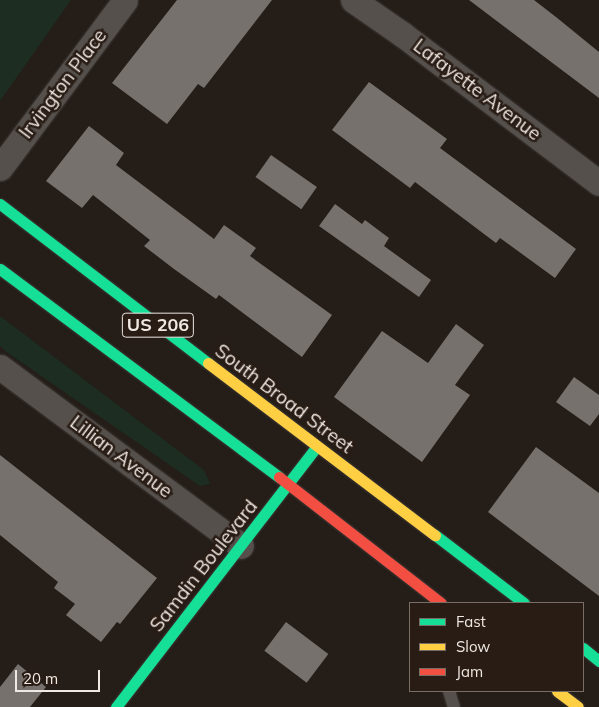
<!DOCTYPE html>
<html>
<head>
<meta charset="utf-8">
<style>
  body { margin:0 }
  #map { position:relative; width:599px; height:707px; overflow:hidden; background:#241d18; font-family:Mulish,sans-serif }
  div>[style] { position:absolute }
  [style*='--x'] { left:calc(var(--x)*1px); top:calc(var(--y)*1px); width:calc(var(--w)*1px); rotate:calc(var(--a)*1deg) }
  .green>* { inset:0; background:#1d2d22 }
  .building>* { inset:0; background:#76716c; transform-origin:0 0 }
  .roads { filter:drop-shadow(0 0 1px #3d3835) drop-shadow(0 0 1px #3d3835) }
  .lane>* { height:12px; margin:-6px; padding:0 6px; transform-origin:6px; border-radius:6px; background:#55504c }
  .street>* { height:25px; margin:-12.5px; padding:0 12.5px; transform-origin:12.5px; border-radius:12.5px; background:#55504c }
  .fast>* { height:11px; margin:-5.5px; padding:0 5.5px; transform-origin:5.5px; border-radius:5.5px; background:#16e098 }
  .slow>* { height:11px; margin:-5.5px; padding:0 5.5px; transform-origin:5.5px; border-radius:5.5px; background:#ffcf43 }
  .jam>* { height:11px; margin:-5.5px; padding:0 5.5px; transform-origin:5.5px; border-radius:5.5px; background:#f24e42 }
  span { translate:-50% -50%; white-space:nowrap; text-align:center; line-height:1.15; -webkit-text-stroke:5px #281c14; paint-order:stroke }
  .shield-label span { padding:1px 4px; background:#281c14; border:1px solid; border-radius:4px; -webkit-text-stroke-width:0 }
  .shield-label { font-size:18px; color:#f0e8e2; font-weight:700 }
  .street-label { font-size:19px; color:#f0e8e2 }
  .legend { position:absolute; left:409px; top:602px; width:175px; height:90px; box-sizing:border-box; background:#281c14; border:1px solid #786e66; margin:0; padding:6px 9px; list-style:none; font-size:15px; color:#f0e8e2 }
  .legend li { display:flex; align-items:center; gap:10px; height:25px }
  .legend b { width:25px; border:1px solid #786e66 }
  .scale { position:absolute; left:15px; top:670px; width:85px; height:22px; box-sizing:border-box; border:2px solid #f0e8e2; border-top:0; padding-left:6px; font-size:15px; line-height:18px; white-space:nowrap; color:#f0e8e2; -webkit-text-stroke:4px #281c14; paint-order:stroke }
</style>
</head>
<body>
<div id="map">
  <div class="green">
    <div style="clip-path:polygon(0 0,71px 0,0 101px)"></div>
    <div style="clip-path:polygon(0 316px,204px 470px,210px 484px,200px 486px,5px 351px,0 346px)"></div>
  </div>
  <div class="building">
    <div style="clip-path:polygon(177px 0,272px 0,204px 88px,198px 84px,167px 124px,112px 83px)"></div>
    <div style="clip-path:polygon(469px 0,534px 0,556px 17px,599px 52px,599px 98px)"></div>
    <div style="clip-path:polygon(369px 82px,447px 139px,440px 148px,576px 249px,555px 278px,500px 238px,496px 243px,415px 182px,410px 188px,332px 130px)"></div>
    <div style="clip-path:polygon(89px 126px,124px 153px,116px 165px,214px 239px,224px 225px,256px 248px,250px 256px,332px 315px,302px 357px,219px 295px,216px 299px,174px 269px,144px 246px,150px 240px,93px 195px,82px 208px,46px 181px)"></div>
    <div style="left:271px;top:155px;width:56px;height:27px;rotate:35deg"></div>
    <div style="clip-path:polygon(335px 204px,362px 224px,365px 220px,389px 238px,384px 246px,431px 280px,419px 297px,319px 226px)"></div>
    <div style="clip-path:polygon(456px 324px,484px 345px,455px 385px,470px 395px,422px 462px,334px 397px,382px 331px,428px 363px)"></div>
    <div style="clip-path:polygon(574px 377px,599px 395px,599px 414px,590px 426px,556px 402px)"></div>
    <div style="clip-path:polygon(536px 447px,599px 493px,599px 596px,488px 512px)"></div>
    <div style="clip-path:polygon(0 455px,157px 578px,120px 624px,117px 622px,101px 642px,66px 615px,75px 604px,54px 588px,58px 582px,0 535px)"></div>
    <div style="left:286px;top:622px;width:53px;height:36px;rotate:37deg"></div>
    <div style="clip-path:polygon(18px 664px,46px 687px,30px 707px,0 707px,0 687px)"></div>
  </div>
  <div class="roads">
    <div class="lane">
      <div style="--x:449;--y:691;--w:17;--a:73"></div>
    </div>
    <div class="street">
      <div style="--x:353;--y:0;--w:60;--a:34.8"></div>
      <div style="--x:402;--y:34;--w:247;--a:37.1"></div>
      <div style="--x:0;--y:168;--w:209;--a:-53.3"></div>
      <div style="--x:0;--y:367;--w:300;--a:36.6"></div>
    </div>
    <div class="fast">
      <div style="--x:0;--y:204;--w:262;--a:37.4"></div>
      <div style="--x:0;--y:269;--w:348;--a:36.7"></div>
      <div style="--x:435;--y:535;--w:112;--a:37.4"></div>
      <div style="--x:583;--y:648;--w:21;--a:39"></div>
      <div style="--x:116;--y:707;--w:329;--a:-52.4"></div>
    </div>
    <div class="slow">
      <div style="--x:208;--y:363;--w:285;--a:37.2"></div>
      <div style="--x:557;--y:691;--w:26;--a:37"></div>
    </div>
    <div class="jam">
      <div style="--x:279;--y:477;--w:205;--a:37.9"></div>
    </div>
  </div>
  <div class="shield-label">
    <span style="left:158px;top:325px">US 206</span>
  </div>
  <div class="street-label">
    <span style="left:63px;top:84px;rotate:-53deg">Irvington Place</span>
    <span style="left:477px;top:90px;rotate:37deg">Lafayette Avenue</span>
    <span style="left:284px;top:399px;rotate:37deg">South Broad Street</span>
    <span style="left:121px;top:457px;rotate:37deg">Lillian Avenue</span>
    <span style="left:204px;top:566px;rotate:-52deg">Samdin Boulevard</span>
  </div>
  <ul class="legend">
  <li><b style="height:6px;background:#16e098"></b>Fast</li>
  <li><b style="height:6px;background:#ffcf43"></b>Slow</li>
  <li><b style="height:6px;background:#f24e42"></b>Jam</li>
  </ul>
  <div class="scale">20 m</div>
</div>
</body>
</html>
